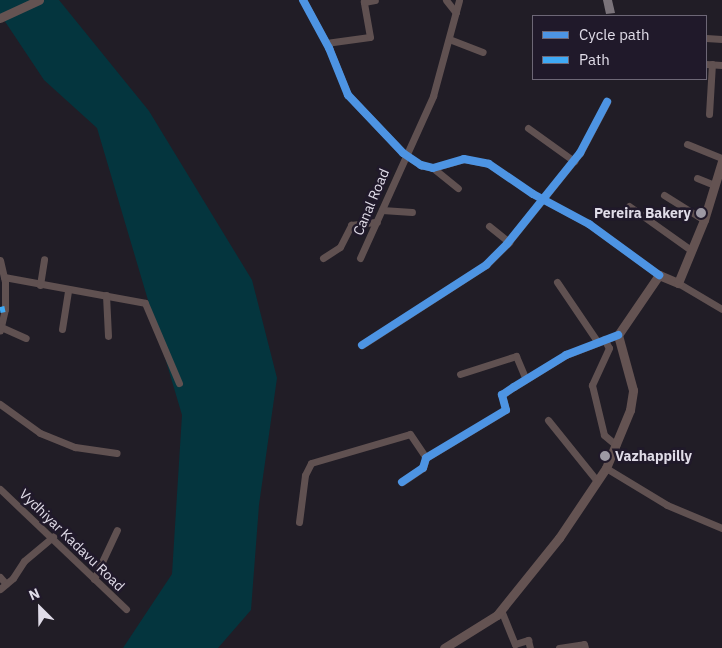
<!DOCTYPE html>
<html>
<head>
<meta charset="utf-8">
<style>
  body { margin:0 }
  #map { position:relative; width:722px; height:648px; overflow:hidden; background:#211d26; font-family:"IBM Plex Sans",sans-serif }
  div>[style] { position:absolute }
  [style*='--x'] { left:calc(var(--x)*1px); top:calc(var(--y)*1px); width:calc(var(--w)*1px); rotate:calc(var(--a)*1deg) }
  .water>* { inset:0; background:#04353e }
  .building>* { inset:0; background:#7a737a }
  .minor>* { height:7px; margin:-3.5px; padding:0 3.5px; transform-origin:3.5px; border-radius:3.5px; background:#605151 }
  .major>* { height:9px; margin:-4.5px; padding:0 4.5px; transform-origin:4.5px; border-radius:4.5px; background:#645352 }
  .quiet>* { height:6px; margin-top:-3px; transform-origin:0; background:repeating-linear-gradient(90deg,#3fa9f5 0 12px,transparent 0 18px) }
  .cycleway>* { height:8px; margin:-4px; padding:0 4px; transform-origin:4px; border-radius:4px; background:#4d94e3 }
  .dots>* { width:14px; height:14px; translate:-50% -50%; box-sizing:border-box; border:2px solid #20192a; border-radius:50% }
  span { translate:-50% -50%; white-space:nowrap; text-align:center; line-height:1.15; -webkit-text-stroke:5px #20192a; paint-order:stroke }
  .street-label { font-size:14px; color:#e0dce8 }
  .poi-label { font-size:14px; color:#e0dce8; font-weight:700 }
  .right { translate:-100% -50%; text-align:right }
  .left { translate:0 -50%; text-align:left }
  .legend { position:absolute; left:532px; top:15px; width:175px; height:65px; box-sizing:border-box; background:#20192a; border:1px solid #6d6776; margin:0; padding:6px 9px; list-style:none; font-size:15px; color:#e0dce8 }
  .legend li { display:flex; align-items:center; gap:10px; height:25px }
  .legend b { width:25px; border:1px solid #6d6776 }
  .north { position:absolute; left:15px; top:583px; width:50px; height:50px; -webkit-text-stroke:4px #20192a; paint-order:stroke; rotate:337deg; font-size:14px; font-weight:700; line-height:20px; text-align:center; color:#e0dce8 }
  .north::after { content:''; display:block; margin:auto; width:18px; height:22px; background:#e0dce8; clip-path:polygon(50% 0,100% 100%,50% 72%,0 100%) }
</style>
</head>
<body>
<div id="map">
  <div class="water">
    <div style="clip-path:polygon(0 0,59px 0,149px 111px,252px 280px,277px 378px,259px 505px,251px 610px,218px 648px,123px 648px,172px 574px,182px 415px,97px 128px,44px 80px,0 14px)"></div>
  </div>
  <div class="building">
    <div style="clip-path:polygon(603px 0,612px 0,615px 13px,606px 14px)"></div>
  </div>
  <div class="minor">
    <div style="--x:303;--y:0;--w:55;--a:61.6"></div>
    <div style="--x:329;--y:48;--w:51;--a:68"></div>
    <div style="--x:348;--y:95;--w:80;--a:46.5"></div>
    <div style="--x:403;--y:153;--w:22;--a:34"></div>
    <div style="--x:421;--y:165;--w:12;--a:14"></div>
    <div style="--x:433;--y:168;--w:32;--a:-16"></div>
    <div style="--x:464;--y:159;--w:25;--a:11"></div>
    <div style="--x:489;--y:164;--w:53;--a:34.3"></div>
    <div style="--x:533;--y:194;--w:64;--a:28.2"></div>
    <div style="--x:589;--y:224;--w:87;--a:36.1"></div>
    <div style="--x:446;--y:0;--w:16;--a:52"></div>
    <div style="--x:706;--y:38;--w:16;--a:4"></div>
    <div style="--x:449;--y:39;--w:36;--a:21"></div>
    <div style="--x:326;--y:43;--w:44;--a:-7.8"></div>
    <div style="--x:370;--y:37;--w:36;--a:-100"></div>
    <div style="--x:364;--y:2;--w:11;--a:-10"></div>
    <div style="--x:706;--y:64;--w:16;--a:4"></div>
    <div style="--x:709;--y:114;--w:50;--a:-86.6"></div>
    <div style="--x:528;--y:128;--w:57;--a:35.7"></div>
    <div style="--x:687;--y:144;--w:38;--a:22"></div>
    <div style="--x:433;--y:168;--w:32;--a:39"></div>
    <div style="--x:697;--y:178;--w:18;--a:22"></div>
    <div style="--x:664;--y:195;--w:47;--a:32"></div>
    <div style="--x:629;--y:206;--w:77;--a:35.5"></div>
    <div style="--x:382;--y:210;--w:30;--a:4"></div>
    <div style="--x:489;--y:226;--w:26;--a:39"></div>
    <div style="--x:323;--y:258;--w:20;--a:-33"></div>
    <div style="--x:340;--y:247;--w:25;--a:-63"></div>
    <div style="--x:351;--y:225;--w:26;--a:-7"></div>
    <div style="--x:360;--y:258;--w:178;--a:-65.7"></div>
    <div style="--x:433;--y:96;--w:99;--a:-74.8"></div>
    <div style="--x:0;--y:260;--w:22;--a:77"></div>
    <div style="--x:5;--y:281;--w:28;--a:90"></div>
    <div style="--x:5;--y:309;--w:22;--a:103"></div>
    <div style="--x:4;--y:277;--w:143;--a:10.4"></div>
    <div style="--x:145;--y:303;--w:87;--a:67"></div>
    <div style="--x:557;--y:282;--w:71;--a:55.9"></div>
    <div style="--x:678;--y:283;--w:51;--a:30.6"></div>
    <div style="--x:40;--y:285;--w:26;--a:-81"></div>
    <div style="--x:106;--y:295;--w:41;--a:87.2"></div>
    <div style="--x:1;--y:327;--w:27;--a:24"></div>
    <div style="--x:62;--y:329;--w:39;--a:-81"></div>
    <div style="--x:604;--y:339;--w:10;--a:61"></div>
    <div style="--x:609;--y:348;--w:41;--a:114.7"></div>
    <div style="--x:592;--y:385;--w:51;--a:76.5"></div>
    <div style="--x:604;--y:435;--w:16;--a:40"></div>
    <div style="--x:362;--y:345;--w:148;--a:-32.8"></div>
    <div style="--x:486;--y:265;--w:30;--a:-45"></div>
    <div style="--x:507;--y:244;--w:117;--a:-51.3"></div>
    <div style="--x:580;--y:153;--w:58;--a:-62.1"></div>
    <div style="--x:460;--y:374;--w:59;--a:-17.8"></div>
    <div style="--x:516;--y:356;--w:25;--a:67"></div>
    <div style="--x:0;--y:404;--w:49;--a:35.9"></div>
    <div style="--x:40;--y:433;--w:38;--a:22"></div>
    <div style="--x:75;--y:447;--w:42;--a:8.1"></div>
    <div style="--x:548;--y:420;--w:78;--a:51.2"></div>
    <div style="--x:606;--y:468;--w:71;--a:31.2"></div>
    <div style="--x:667;--y:505;--w:60;--a:22.7"></div>
    <div style="--x:402;--y:482;--w:25;--a:-34"></div>
    <div style="--x:423;--y:468;--w:10;--a:-73"></div>
    <div style="--x:426;--y:458;--w:93;--a:-31"></div>
    <div style="--x:506;--y:410;--w:16;--a:-105"></div>
    <div style="--x:502;--y:395;--w:14;--a:-34"></div>
    <div style="--x:514;--y:387;--w:61;--a:-31.6"></div>
    <div style="--x:566;--y:355;--w:56;--a:-21"></div>
    <div style="--x:0;--y:489;--w:174;--a:43.6"></div>
    <div style="--x:299;--y:522;--w:47;--a:-82.7"></div>
    <div style="--x:305;--y:475;--w:13;--a:-63"></div>
    <div style="--x:311;--y:463;--w:103;--a:-16.3"></div>
    <div style="--x:410;--y:434;--w:29;--a:56"></div>
    <div style="--x:0;--y:577;--w:9;--a:49"></div>
    <div style="--x:94;--y:579;--w:54;--a:-64.9"></div>
    <div style="--x:0;--y:589;--w:17;--a:-40"></div>
    <div style="--x:13;--y:578;--w:20;--a:-57"></div>
    <div style="--x:24;--y:561;--w:38;--a:-40"></div>
    <div style="--x:501;--y:610;--w:37;--a:68"></div>
    <div style="--x:515;--y:644;--w:14;--a:-17"></div>
    <div style="--x:528;--y:640;--w:8;--a:76"></div>
    <div style="--x:559;--y:648;--w:25;--a:-9"></div>
    <div style="--x:584;--y:644;--w:4;--a:76"></div>
  </div>
  <div class="major">
    <div style="--x:0;--y:18;--w:43;--a:-24.8"></div>
    <div style="--x:444;--y:648;--w:62;--a:-31.9"></div>
    <div style="--x:497;--y:615;--w:99;--a:-51.2"></div>
    <div style="--x:559;--y:538;--w:84;--a:-56.1"></div>
    <div style="--x:606;--y:468;--w:63;--a:-67.5"></div>
    <div style="--x:630;--y:410;--w:20;--a:-81"></div>
    <div style="--x:633;--y:390;--w:57;--a:-105.3"></div>
    <div style="--x:618;--y:335;--w:73;--a:-55.7"></div>
    <div style="--x:659;--y:275;--w:21;--a:23"></div>
    <div style="--x:678;--y:283;--w:68;--a:-67.6"></div>
    <div style="--x:704;--y:220;--w:62;--a:-73"></div>
  </div>
  <div class="quiet">
    <div style="--x:0;--y:310;--w:5;--a:-11"></div>
  </div>
  <div class="cycleway">
    <div style="--x:303;--y:0;--w:55;--a:61.6"></div>
    <div style="--x:329;--y:48;--w:51;--a:68"></div>
    <div style="--x:348;--y:95;--w:80;--a:46.5"></div>
    <div style="--x:403;--y:153;--w:22;--a:34"></div>
    <div style="--x:421;--y:165;--w:12;--a:14"></div>
    <div style="--x:433;--y:168;--w:32;--a:-16"></div>
    <div style="--x:464;--y:159;--w:25;--a:11"></div>
    <div style="--x:489;--y:164;--w:53;--a:34.3"></div>
    <div style="--x:533;--y:194;--w:64;--a:28.2"></div>
    <div style="--x:589;--y:224;--w:87;--a:36.1"></div>
    <div style="--x:362;--y:345;--w:148;--a:-32.8"></div>
    <div style="--x:486;--y:265;--w:30;--a:-45"></div>
    <div style="--x:507;--y:244;--w:117;--a:-51.3"></div>
    <div style="--x:580;--y:153;--w:58;--a:-62.1"></div>
    <div style="--x:402;--y:482;--w:25;--a:-34"></div>
    <div style="--x:423;--y:468;--w:10;--a:-73"></div>
    <div style="--x:426;--y:458;--w:93;--a:-31"></div>
    <div style="--x:506;--y:410;--w:16;--a:-105"></div>
    <div style="--x:502;--y:395;--w:14;--a:-34"></div>
    <div style="--x:514;--y:387;--w:61;--a:-31.6"></div>
    <div style="--x:566;--y:355;--w:56;--a:-21"></div>
  </div>
  <div class="dots">
    <div style="left:701px;top:213px;background:#9d99a4"></div>
    <div style="left:605px;top:456px;background:#9d99a4"></div>
  </div>
  <div class="street-label">
    <span style="left:371px;top:202px;rotate:-67deg">Canal Road</span>
    <span style="left:72px;top:540px;rotate:44deg">Vydhiyar Kadavu Road</span>
  </div>
  <div class="poi-label">
    <span class="right" style="left:691px;top:213px">Pereira Bakery</span>
    <span class="left" style="left:615px;top:456px">Vazhappilly</span>
  </div>
  <ul class="legend">
  <li><b style="height:6px;background:#4d94e3"></b>Cycle path</li>
  <li><b style="height:6px;background:#3fa9f5"></b>Path</li>
  </ul>
  <div class="north">N</div>
</div>
</body>
</html>
